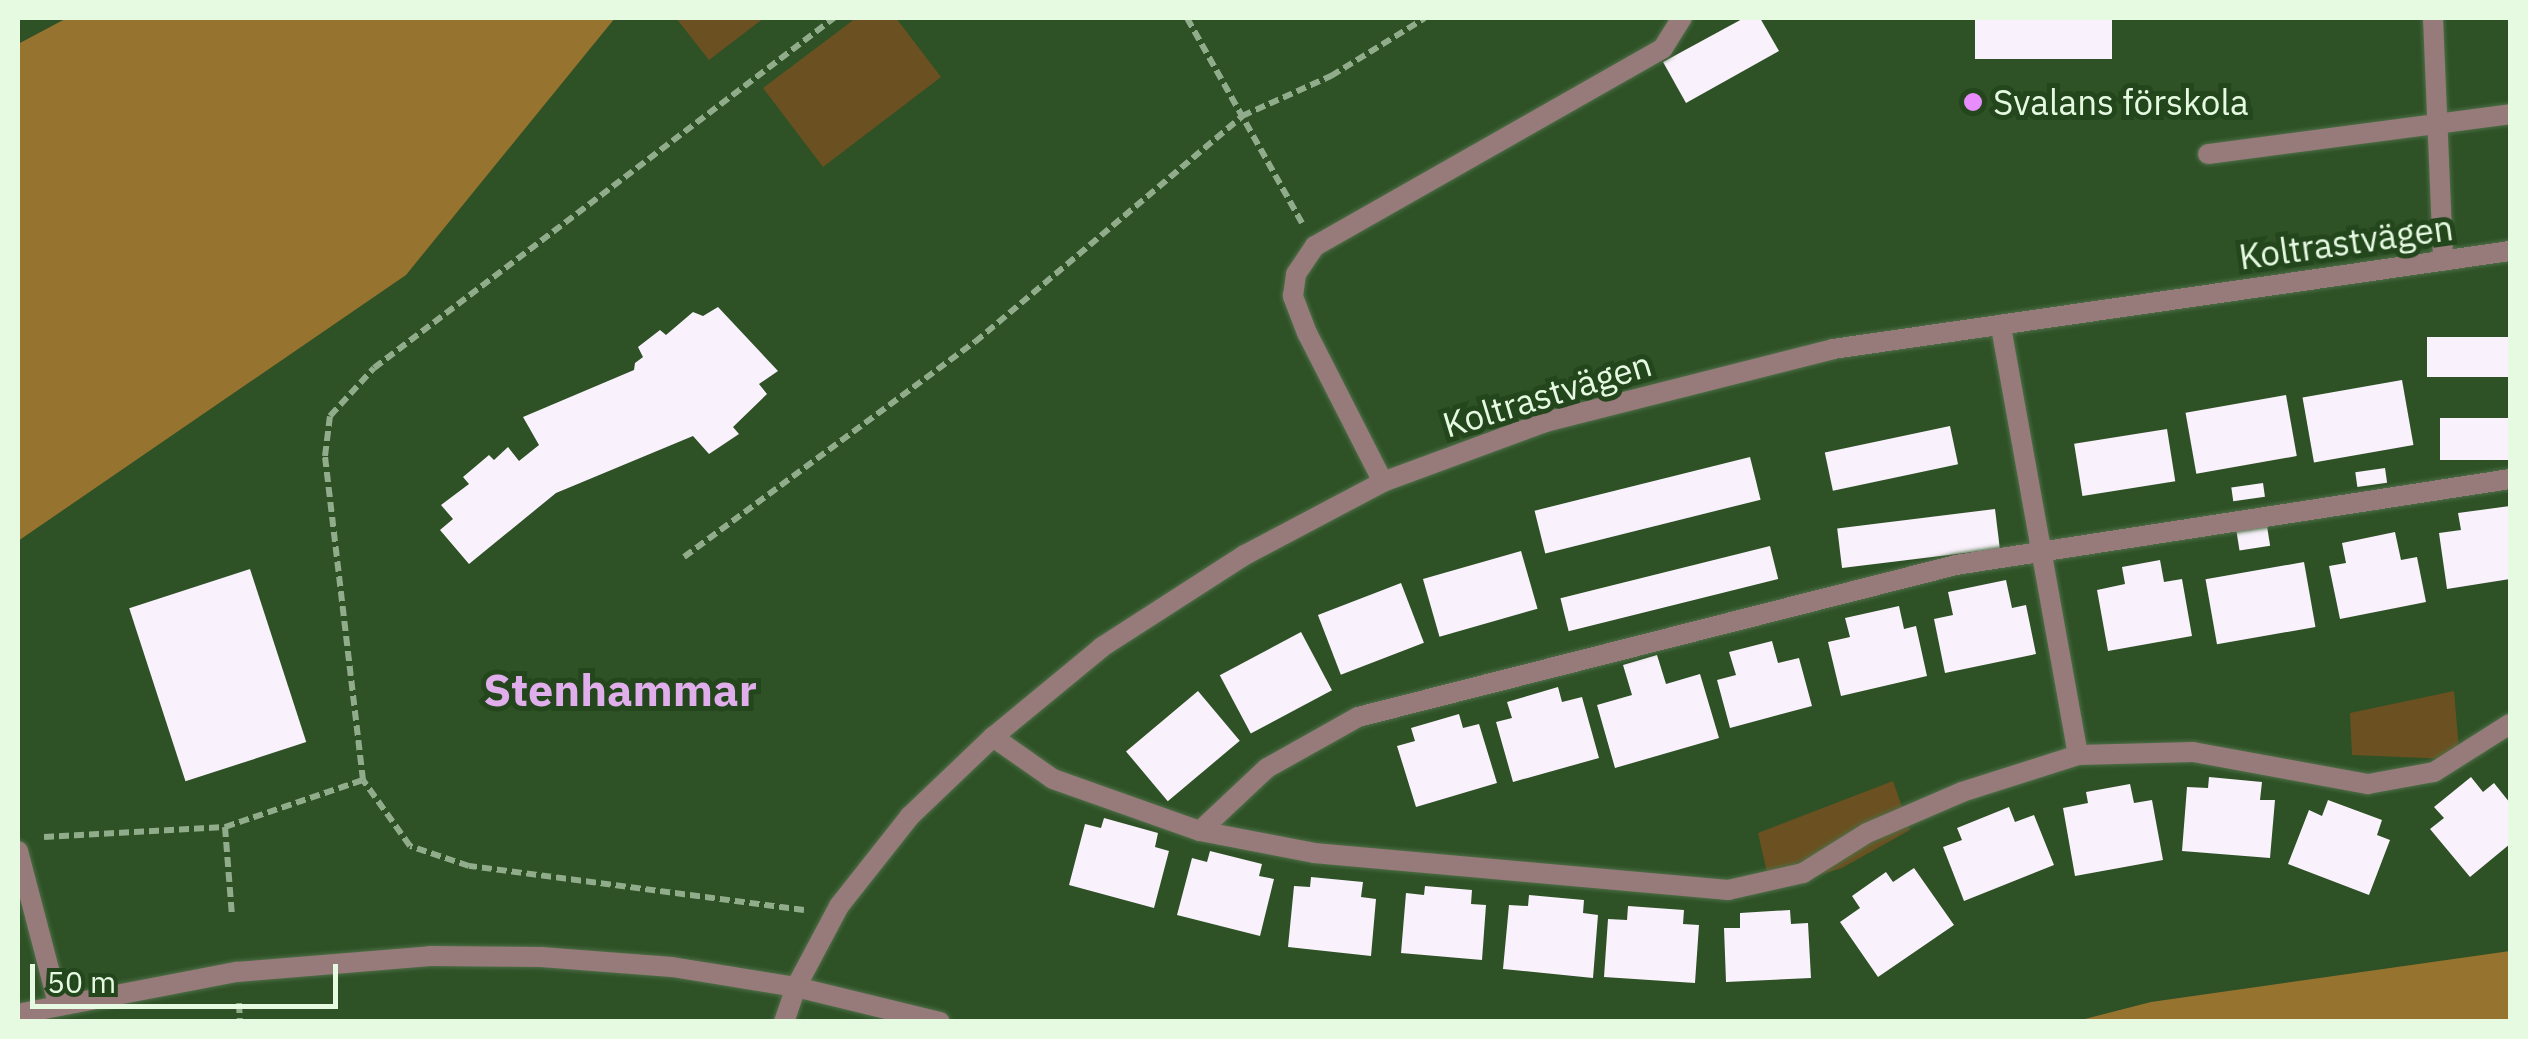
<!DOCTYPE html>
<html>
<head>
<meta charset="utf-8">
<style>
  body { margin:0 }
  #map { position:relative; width:2528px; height:1039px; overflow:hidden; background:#2e5126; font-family:"IBM Plex Sans",sans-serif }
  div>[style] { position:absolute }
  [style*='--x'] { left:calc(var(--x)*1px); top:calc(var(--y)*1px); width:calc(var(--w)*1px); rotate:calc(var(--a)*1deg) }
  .green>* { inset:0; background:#6b5121 }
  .forest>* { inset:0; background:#977330 }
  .building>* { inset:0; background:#f9f1fb; transform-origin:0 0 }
  .path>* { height:6px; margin-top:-3px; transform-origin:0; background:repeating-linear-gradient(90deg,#90ac8a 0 10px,transparent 0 15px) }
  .roads { filter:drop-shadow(0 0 2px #4f6f48) drop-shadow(0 0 2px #4f6f48) }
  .lane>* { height:20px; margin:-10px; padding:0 10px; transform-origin:10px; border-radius:10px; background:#977b7a }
  .street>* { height:20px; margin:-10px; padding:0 10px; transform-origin:10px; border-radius:10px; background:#977b7a }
  .dots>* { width:28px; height:28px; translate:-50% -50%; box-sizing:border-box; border:5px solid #23461c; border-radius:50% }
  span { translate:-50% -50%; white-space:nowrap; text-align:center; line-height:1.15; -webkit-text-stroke:10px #23461c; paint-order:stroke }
  .poi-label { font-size:35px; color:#e5fae1 }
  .left { translate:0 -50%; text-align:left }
  .street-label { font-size:35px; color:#e5fae1 }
  .district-label { font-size:45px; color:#e0aeeb; font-weight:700 }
  .frame { position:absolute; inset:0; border:20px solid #e5fae1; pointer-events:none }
  .scale { position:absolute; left:30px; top:964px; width:308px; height:45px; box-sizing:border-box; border:5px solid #e5fae1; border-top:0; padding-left:12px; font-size:30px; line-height:35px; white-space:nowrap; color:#e5fae1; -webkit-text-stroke:8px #23461c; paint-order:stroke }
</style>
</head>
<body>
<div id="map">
  <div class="green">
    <div style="clip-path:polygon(676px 18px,764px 18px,709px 60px)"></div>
    <div style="clip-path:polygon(856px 18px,896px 18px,941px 77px,823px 167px,763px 88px)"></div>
    <div style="clip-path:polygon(2454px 691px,2459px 750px,2449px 759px,2352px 755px,2350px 713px)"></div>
    <div style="clip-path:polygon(1893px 781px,1910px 830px,1842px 868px,1771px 890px,1758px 833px)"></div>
  </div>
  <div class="forest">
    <div style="clip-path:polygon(67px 18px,615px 18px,406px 275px,18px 541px,18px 44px)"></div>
    <div style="clip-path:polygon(2510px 951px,2510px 1021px,2077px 1021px,2151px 1002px)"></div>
  </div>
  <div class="building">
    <div style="clip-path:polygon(1744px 18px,1760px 18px,1779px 51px,1686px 103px,1663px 62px)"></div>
    <div style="left:1975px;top:18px;width:137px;height:41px"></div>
    <div style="clip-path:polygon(718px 307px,778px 371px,759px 384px,767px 394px,733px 427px,739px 434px,709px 454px,693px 436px,556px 493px,469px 564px,440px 530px,453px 519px,441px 505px,469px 484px,463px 477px,489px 455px,494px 460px,508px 447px,519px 461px,539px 445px,523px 417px,634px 370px,635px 363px,643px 357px,638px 347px,660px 330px,666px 335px,693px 312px,703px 316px)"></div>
    <div style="left:2510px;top:337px;width:40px;height:83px;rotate:90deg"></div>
    <div style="left:2402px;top:380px;width:66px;height:101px;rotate:80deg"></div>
    <div style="left:2286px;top:395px;width:62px;height:102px;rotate:80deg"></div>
    <div style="left:2510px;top:418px;width:42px;height:70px;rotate:90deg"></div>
    <div style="left:1950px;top:426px;width:39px;height:128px;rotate:78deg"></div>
    <div style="left:2167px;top:429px;width:53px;height:94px;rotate:81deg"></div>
    <div style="left:1750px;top:457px;width:44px;height:222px;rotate:76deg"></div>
    <div style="left:2385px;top:468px;width:15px;height:30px;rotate:82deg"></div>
    <div style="left:2263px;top:483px;width:14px;height:32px;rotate:82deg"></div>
    <div style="clip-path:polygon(2510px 506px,2510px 579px,2447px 589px,2439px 533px,2461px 530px,2458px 513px)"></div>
    <div style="left:1995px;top:509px;width:40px;height:159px;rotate:83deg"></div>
    <div style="left:2267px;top:526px;width:20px;height:31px;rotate:81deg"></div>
    <div style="clip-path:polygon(2395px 532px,2401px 560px,2417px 557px,2426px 602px,2340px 619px,2329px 566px,2346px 563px,2342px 543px)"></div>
    <div style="left:1770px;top:546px;width:34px;height:216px;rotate:76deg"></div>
    <div style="left:1521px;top:551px;width:60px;height:102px;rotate:74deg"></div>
    <div style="clip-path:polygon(2160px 560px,2164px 582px,2182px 579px,2192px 636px,2108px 651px,2097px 590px,2125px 584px,2122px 567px)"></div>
    <div style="left:2304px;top:562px;width:66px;height:100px;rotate:80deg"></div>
    <div style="left:250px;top:569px;width:182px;height:127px;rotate:72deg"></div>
    <div style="clip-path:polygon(2006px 580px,2012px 608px,2026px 605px,2036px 654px,1945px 673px,1934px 619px,1953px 615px,1948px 592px)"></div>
    <div style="left:1401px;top:583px;width:64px;height:89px;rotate:69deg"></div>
    <div style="clip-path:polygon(1899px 606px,1904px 629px,1916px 626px,1927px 676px,1841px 696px,1828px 642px,1850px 637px,1845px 618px)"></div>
    <div style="left:1301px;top:632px;width:66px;height:92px;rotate:62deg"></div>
    <div style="clip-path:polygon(1772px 641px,1778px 663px,1799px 658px,1812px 706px,1730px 728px,1717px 680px,1736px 675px,1729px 652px)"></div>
    <div style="clip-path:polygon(1657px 655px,1666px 684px,1700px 674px,1719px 738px,1615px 768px,1597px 705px,1632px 695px,1623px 665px)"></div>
    <div style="clip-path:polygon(1558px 687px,1562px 702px,1582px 697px,1599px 758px,1513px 782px,1496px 722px,1512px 718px,1507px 702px)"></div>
    <div style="left:1198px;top:691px;width:65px;height:94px;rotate:50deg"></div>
    <div style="clip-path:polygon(1459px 714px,1463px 728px,1479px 724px,1497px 783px,1416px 807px,1397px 746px,1415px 741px,1411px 728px)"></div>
    <div style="clip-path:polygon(2209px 777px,2262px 782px,2260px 800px,2275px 800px,2270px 858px,2182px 851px,2187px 787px,2208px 788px)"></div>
    <div style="clip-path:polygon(2471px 777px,2483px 792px,2494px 783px,2510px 803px,2510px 844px,2470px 877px,2430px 829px,2444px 818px,2434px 807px)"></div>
    <div style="clip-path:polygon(2130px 784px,2134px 803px,2152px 800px,2163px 860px,2075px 876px,2063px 808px,2088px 803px,2086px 792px)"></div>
    <div style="clip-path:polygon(2328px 800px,2382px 820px,2377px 835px,2390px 840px,2369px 895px,2288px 864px,2309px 810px,2322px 816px)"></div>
    <div style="clip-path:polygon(2009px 807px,2015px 822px,2034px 815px,2054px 865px,1964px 901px,1943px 847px,1962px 840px,1957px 828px)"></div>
    <div style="clip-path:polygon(1104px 818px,1158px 833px,1155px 847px,1169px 851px,1154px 908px,1069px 885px,1085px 824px,1101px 828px)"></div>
    <div style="clip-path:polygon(1210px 851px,1262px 864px,1259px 876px,1274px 879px,1260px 936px,1177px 915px,1192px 858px,1207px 862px)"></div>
    <div style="clip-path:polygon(1914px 868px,1954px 925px,1878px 977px,1840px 922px,1860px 908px,1852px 896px,1886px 872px,1893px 882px)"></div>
    <div style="clip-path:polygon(1311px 877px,1363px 882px,1361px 897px,1376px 899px,1371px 956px,1288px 947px,1294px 886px,1310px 887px)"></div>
    <div style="clip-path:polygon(1425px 886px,1472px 890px,1471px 904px,1486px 905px,1482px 960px,1401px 953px,1406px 893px,1424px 895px)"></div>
    <div style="clip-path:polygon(1529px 895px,1584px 900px,1583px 913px,1598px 915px,1593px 978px,1503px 969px,1509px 905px,1528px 906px)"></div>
    <div style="clip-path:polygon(1628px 906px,1684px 910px,1683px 924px,1699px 925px,1695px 983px,1604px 977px,1608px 919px,1627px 920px)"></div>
    <div style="clip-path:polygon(1790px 910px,1791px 924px,1808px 923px,1811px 978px,1726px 982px,1724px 928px,1740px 928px,1740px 913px)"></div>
  </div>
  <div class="path">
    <div style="--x:1187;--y:18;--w:235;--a:60.7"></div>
    <div style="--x:684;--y:557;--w:362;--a:-36.5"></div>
    <div style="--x:975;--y:342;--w:350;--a:-40.2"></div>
    <div style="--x:1242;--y:116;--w:98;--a:-24.2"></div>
    <div style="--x:1331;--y:76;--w:110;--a:-31.7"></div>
    <div style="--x:225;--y:827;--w:88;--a:85.5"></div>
    <div style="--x:44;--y:837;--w:181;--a:-3.2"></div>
    <div style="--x:225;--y:827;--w:146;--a:-18.8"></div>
    <div style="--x:804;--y:910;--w:338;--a:-172.5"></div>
    <div style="--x:469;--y:866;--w:62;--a:-161.3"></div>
    <div style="--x:410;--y:846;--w:81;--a:-125.5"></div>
    <div style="--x:363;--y:780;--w:326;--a:-96.7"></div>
    <div style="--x:325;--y:456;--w:40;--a:-82.9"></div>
    <div style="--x:330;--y:416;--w:65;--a:-47.5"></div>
    <div style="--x:374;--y:368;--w:578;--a:-37.27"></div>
    <div style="--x:239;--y:1003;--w:19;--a:87"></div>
  </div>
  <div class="roads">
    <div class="lane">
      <div style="--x:2433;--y:18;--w:243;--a:87.6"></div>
      <div style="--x:2208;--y:154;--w:305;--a:-7.5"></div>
      <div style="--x:2001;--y:327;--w:435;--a:79.8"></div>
      <div style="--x:2510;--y:479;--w:561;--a:171.18"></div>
      <div style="--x:1956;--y:565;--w:617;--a:165.74"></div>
      <div style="--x:1358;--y:717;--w:104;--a:150.7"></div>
      <div style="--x:1267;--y:768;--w:92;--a:136.8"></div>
      <div style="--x:1200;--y:831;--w:116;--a:10.9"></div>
      <div style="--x:1314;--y:853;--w:416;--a:5.1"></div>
      <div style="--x:1728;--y:890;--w:77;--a:-12.8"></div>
      <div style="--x:1803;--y:873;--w:75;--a:-32"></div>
      <div style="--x:1867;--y:833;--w:103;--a:-23.3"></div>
      <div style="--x:1962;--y:792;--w:122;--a:-17.7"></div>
      <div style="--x:2078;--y:755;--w:115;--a:-1.5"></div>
      <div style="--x:2193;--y:752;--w:178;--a:10.4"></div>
      <div style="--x:2368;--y:784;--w:67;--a:-10.3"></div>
      <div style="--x:2434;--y:772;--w:90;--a:-32.3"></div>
      <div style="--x:1383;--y:482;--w:167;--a:-117"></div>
      <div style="--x:1307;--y:333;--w:40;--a:-111"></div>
      <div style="--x:1293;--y:296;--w:22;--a:-82"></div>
      <div style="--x:1296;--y:274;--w:34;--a:-56"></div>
      <div style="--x:1315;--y:246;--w:400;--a:-29.6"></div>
      <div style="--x:1663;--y:48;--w:36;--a:-58"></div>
      <div style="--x:993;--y:737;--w:73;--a:35"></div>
      <div style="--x:1053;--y:779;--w:156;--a:19.5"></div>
    </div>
    <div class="street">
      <div style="--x:18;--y:851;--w:157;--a:75.3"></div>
      <div style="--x:18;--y:1014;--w:223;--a:-10.9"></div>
      <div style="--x:237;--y:972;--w:194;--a:-4.7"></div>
      <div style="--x:430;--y:956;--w:111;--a:0.5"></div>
      <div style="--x:541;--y:957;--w:131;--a:4.4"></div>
      <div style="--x:672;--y:967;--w:126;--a:9.2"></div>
      <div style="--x:796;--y:987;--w:148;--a:13.7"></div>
      <div style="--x:784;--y:1022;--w:37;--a:-71"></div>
      <div style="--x:796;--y:987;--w:92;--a:-62"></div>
      <div style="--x:839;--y:906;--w:115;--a:-51.7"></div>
      <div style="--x:910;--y:816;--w:115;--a:-43.6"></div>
      <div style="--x:993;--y:737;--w:141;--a:-39.5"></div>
      <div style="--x:1102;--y:647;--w:170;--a:-32.8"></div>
      <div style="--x:1245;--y:555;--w:156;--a:-27.9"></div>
      <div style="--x:1383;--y:482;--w:173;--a:-20.3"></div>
      <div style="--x:1545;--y:422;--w:297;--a:-14.2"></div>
      <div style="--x:1833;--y:349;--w:684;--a:-8.24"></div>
    </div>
  </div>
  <div class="dots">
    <div style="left:1973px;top:102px;background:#e98dfe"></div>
  </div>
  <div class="poi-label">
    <span class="left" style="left:1993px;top:102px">Svalans förskola</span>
  </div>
  <div class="street-label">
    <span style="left:2346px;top:242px;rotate:-8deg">Koltrastvägen</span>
    <span style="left:1547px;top:394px;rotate:-17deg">Koltrastvägen</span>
  </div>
  <div class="district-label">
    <span style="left:620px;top:690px">Stenhammar</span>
  </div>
  <div class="frame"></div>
  <div class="scale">50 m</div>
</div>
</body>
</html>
